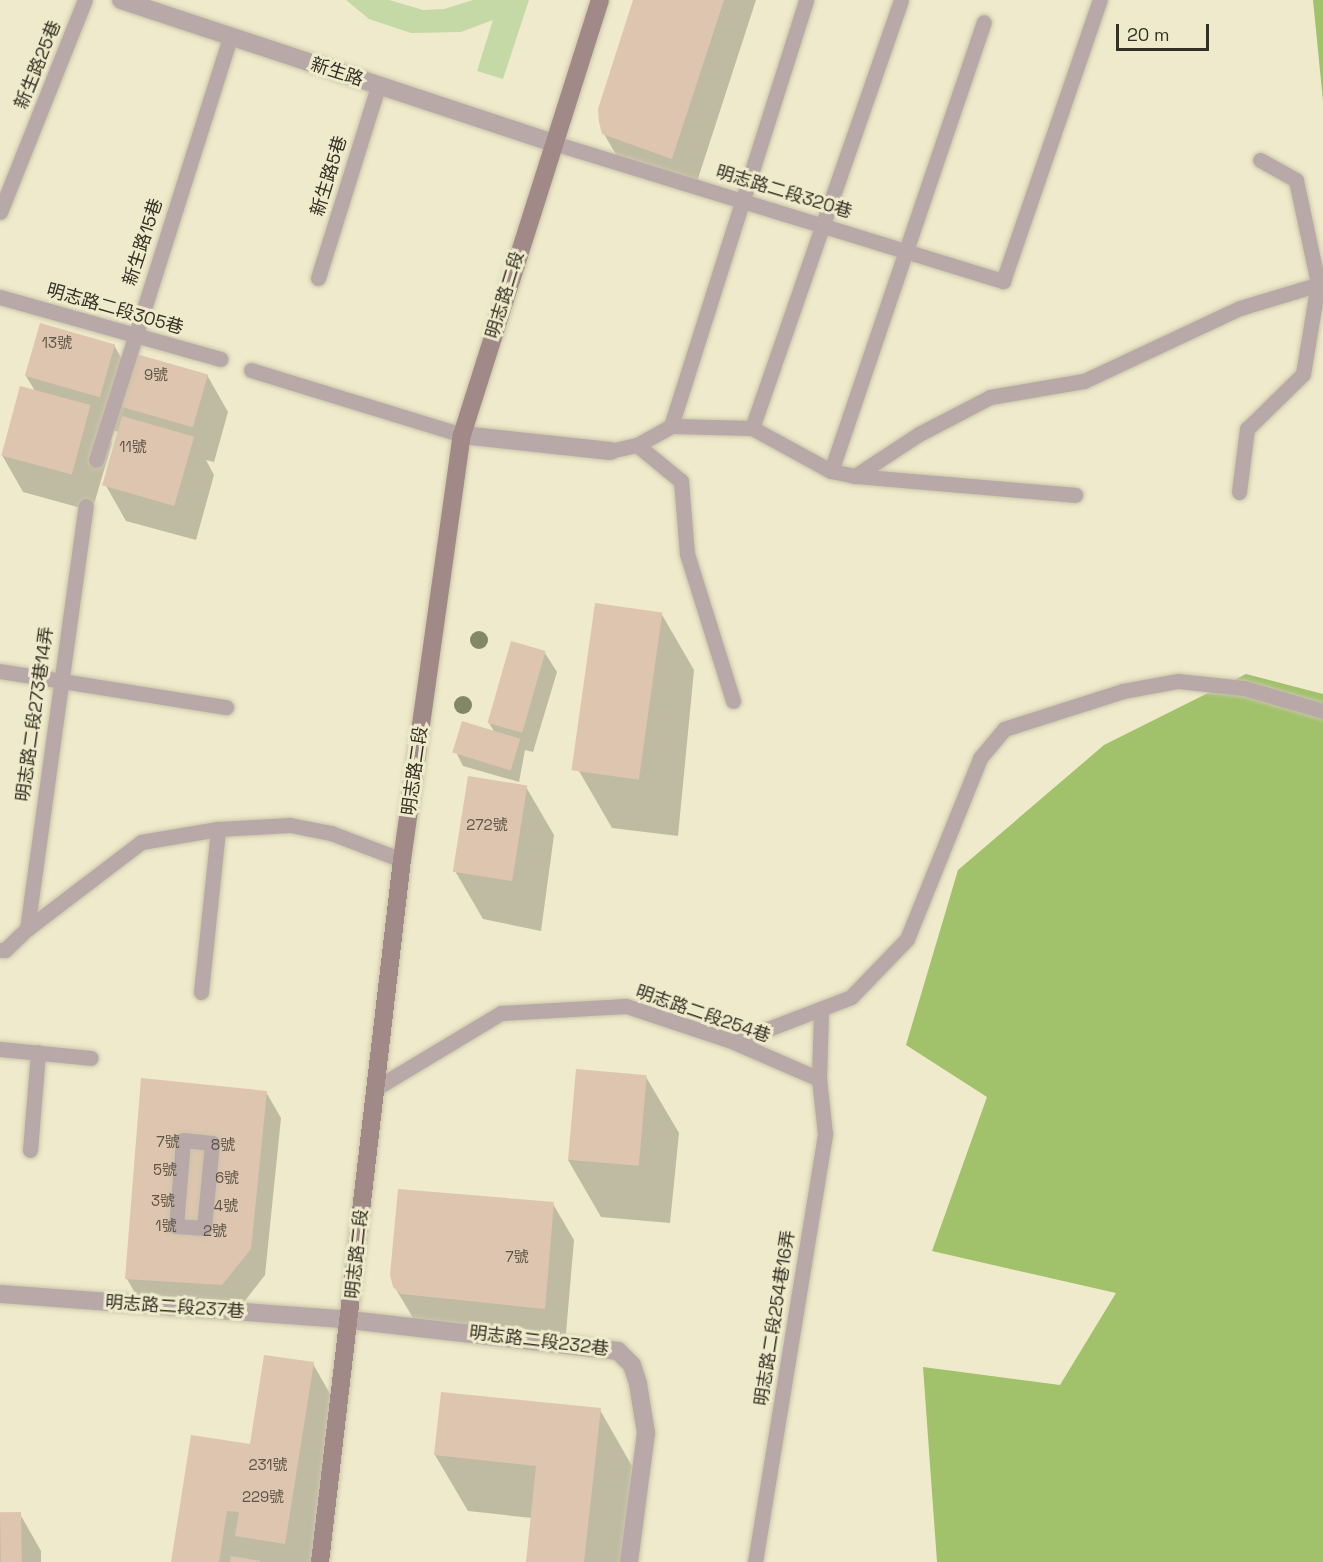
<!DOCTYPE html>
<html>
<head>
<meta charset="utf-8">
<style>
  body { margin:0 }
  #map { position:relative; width:1323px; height:1562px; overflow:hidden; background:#efeacb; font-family:"Space Grotesk","Noto Sans TC",sans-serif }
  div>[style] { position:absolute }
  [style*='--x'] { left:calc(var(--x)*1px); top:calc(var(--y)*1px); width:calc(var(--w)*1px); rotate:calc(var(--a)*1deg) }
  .green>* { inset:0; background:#c4d9a5 }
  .forest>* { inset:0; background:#a1c16b }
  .shadow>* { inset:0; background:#0003 }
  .building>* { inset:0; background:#dec5af; transform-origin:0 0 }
  .roads { filter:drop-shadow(0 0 2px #c9c5aa) drop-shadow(0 0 2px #c9c5aa) }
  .lane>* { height:15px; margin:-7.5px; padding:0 7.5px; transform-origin:7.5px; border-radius:7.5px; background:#b8a8a7 }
  .street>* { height:18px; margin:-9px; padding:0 9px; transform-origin:9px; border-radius:9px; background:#b8a8a7 }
  .secondary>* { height:18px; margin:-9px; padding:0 9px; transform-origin:9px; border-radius:9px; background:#a08987 }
  .trees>* { width:18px; height:18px; margin:-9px; border-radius:50%; background:#828765 }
  span { translate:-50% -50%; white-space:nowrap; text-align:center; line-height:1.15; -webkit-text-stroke:6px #efeacb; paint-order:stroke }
  .number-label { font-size:15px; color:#5e5648 }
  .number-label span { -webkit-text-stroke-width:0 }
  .street-label { font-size:18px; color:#333125 }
  .scale { position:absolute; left:1116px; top:24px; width:93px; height:27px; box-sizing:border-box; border:3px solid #333125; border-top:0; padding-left:8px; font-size:18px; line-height:21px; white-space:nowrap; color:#333125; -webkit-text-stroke:4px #efeacb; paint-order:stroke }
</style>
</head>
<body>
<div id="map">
  <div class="green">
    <div style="clip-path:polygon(346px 0,389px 0,423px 10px,444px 9px,473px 0,529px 0,503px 79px,477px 71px,493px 20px,461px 32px,411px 33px,369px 19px)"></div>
  </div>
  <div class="forest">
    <div style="clip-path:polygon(1313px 0,1323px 0,1323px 101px)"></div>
    <div style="clip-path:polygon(1246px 674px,1323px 694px,1323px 1562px,937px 1562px,923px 1367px,1060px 1385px,1116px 1293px,932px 1251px,987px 1097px,906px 1045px,958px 870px,1104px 745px)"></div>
  </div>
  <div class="shadow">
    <div style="clip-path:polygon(635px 0,756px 0,693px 194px,625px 170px,604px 134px)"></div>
    <div style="clip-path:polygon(114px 345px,129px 372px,207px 375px,228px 412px,214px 462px,206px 460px,214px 475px,196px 540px,126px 521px,105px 484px,119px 432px,102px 427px,112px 443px,92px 511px,23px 492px,2px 455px,35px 391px,26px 376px)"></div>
    <div style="clip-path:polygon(661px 613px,694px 670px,678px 836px,612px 828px,579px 771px)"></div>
    <div style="clip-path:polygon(545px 653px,557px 672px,533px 752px,525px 750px,519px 782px,463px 766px,456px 752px,495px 733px,489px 723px)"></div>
    <div style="clip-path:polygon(526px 787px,554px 835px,541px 931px,483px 919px,455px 871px)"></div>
    <div style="clip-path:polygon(646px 1077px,679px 1133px,670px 1223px,601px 1217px,568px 1160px)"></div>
    <div style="clip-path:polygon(266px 1092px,281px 1118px,265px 1275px,237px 1311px,142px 1305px,127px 1279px)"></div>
    <div style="clip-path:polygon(553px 1204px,574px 1240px,565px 1345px,416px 1323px,394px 1286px)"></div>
    <div style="clip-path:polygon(313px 1364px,345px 1420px,323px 1562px,173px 1562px)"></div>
    <div style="clip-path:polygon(600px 1410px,632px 1466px,622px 1562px,527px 1562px,532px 1518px,468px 1511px,435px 1455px)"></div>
    <div style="clip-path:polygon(0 1514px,20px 1514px,41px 1551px,41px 1562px,0 1562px)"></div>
  </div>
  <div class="building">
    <div style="clip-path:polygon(633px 0,724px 0,672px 159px,602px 134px,599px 122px,598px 109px)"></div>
    <div style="left:40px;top:323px;width:78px;height:55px;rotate:16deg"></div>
    <div style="left:133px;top:353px;width:78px;height:55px;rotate:16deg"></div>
    <div style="left:20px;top:386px;width:73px;height:72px;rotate:15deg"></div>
    <div style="left:122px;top:416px;width:75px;height:72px;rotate:16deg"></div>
    <div style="left:595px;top:603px;width:68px;height:169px;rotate:8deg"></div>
    <div style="left:511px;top:641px;width:36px;height:85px;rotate:16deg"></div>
    <div style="left:462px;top:721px;width:61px;height:33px;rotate:17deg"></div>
    <div style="left:468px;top:776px;width:60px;height:97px;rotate:9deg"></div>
    <div style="left:576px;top:1069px;width:71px;height:91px;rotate:5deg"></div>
    <div style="clip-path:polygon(141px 1078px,267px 1091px,251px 1249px,222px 1285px,125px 1279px)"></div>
    <div style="clip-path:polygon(398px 1189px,554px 1202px,545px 1309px,401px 1294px,393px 1287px,390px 1275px)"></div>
    <div style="clip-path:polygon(264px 1355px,314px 1362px,285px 1544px,235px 1536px,239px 1512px,227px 1511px,219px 1562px,171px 1562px,191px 1435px,250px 1444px)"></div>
    <div style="clip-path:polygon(441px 1392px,601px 1408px,584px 1562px,526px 1562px,536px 1466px,434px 1455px)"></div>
    <div style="left:21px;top:1512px;width:50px;height:21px;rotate:89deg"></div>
    <div style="clip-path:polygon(231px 1556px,260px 1561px,260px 1562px,230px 1562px)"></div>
  </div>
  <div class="roads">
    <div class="lane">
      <div style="--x:554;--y:143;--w:470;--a:17.1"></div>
      <div style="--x:1003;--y:281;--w:297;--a:-71"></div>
      <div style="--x:0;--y:212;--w:228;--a:-68.2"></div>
      <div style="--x:318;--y:278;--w:201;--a:-72.6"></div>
      <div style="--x:0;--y:297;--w:229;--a:15.7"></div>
      <div style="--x:251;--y:370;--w:221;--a:17.1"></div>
      <div style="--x:671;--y:426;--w:447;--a:-72.4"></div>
      <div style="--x:752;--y:428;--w:453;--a:-70.8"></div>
      <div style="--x:637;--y:445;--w:57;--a:39.3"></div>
      <div style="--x:681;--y:481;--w:73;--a:85.3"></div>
      <div style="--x:687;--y:554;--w:154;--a:72.6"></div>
      <div style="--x:610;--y:451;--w:28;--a:-13"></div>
      <div style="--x:637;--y:445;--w:39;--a:-29"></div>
      <div style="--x:671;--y:426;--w:81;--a:1.4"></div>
      <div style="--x:752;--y:428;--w:90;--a:28.6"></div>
      <div style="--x:831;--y:471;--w:25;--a:12"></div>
      <div style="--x:855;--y:476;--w:77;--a:-33.3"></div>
      <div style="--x:919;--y:434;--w:80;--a:-27.5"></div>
      <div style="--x:990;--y:397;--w:95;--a:-9.7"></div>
      <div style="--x:1084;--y:381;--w:172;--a:-25.1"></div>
      <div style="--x:1240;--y:308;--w:87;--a:-16.8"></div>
      <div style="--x:96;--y:460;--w:444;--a:-72.4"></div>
      <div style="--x:831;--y:471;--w:474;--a:-71.2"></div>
      <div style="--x:855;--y:476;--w:221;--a:4.9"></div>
      <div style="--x:1239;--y:492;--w:64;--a:-82.8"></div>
      <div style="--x:1247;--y:429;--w:78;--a:-44.5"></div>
      <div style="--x:1303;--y:374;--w:92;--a:-80.6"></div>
      <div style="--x:1318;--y:283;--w:105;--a:-102.1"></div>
      <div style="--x:1296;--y:180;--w:41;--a:-150.9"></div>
      <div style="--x:0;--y:671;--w:229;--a:9.1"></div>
      <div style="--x:27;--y:929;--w:427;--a:-82.1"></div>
      <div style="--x:0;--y:950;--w:5;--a:0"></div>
      <div style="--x:5;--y:950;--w:30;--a:-44"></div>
      <div style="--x:27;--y:929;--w:143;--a:-37.3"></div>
      <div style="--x:141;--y:842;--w:78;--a:-9.6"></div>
      <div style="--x:218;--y:829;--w:72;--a:-3.2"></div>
      <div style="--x:290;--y:825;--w:42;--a:11"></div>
      <div style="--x:331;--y:833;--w:76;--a:20.8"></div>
      <div style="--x:201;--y:992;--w:164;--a:-84"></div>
      <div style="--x:734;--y:1042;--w:125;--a:-21"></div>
      <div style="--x:851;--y:997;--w:81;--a:-46"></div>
      <div style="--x:907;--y:939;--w:195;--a:-68"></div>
      <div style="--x:980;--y:758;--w:38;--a:-50"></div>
      <div style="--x:1004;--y:729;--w:125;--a:-17.7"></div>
      <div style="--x:1123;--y:691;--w:56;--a:-10.3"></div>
      <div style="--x:1178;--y:681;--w:66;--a:6.1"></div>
      <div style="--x:1244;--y:688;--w:82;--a:16.2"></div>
      <div style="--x:0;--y:1049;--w:91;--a:5.6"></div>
      <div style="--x:376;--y:1088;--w:146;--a:-31"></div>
      <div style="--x:501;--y:1013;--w:125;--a:-3.2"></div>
      <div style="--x:626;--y:1006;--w:114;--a:18.4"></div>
      <div style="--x:734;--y:1042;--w:93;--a:23.5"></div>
      <div style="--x:183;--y:1140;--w:29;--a:6"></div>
      <div style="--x:212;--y:1143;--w:85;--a:95.4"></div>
      <div style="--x:204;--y:1228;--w:28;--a:-176"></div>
      <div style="--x:176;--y:1226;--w:86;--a:-85.3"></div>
      <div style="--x:30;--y:1150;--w:98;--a:-85.3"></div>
      <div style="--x:755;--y:1562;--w:434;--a:-80.7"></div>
      <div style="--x:825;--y:1134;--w:55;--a:-96.2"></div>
      <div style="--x:819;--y:1079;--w:69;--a:-88.3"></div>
    </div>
    <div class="street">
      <div style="--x:121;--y:0;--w:456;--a:18.3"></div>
      <div style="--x:462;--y:435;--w:149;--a:6.2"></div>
      <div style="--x:0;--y:1294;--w:351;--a:4.2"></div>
      <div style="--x:350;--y:1320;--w:270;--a:6.6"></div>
      <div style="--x:618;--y:1351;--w:20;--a:45"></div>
      <div style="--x:632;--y:1365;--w:20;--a:72"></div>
      <div style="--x:638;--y:1384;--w:50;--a:80.7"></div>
      <div style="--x:646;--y:1433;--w:130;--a:97.5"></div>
    </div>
    <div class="secondary">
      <div style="--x:320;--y:1562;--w:707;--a:-83.34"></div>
      <div style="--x:402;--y:860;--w:429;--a:-82"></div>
      <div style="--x:462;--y:435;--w:456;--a:-72.4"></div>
    </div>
  </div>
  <div class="trees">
    <div style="left:479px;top:640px"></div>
    <div style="left:463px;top:705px"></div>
  </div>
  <div class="number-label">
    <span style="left:57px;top:343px">13號</span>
    <span style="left:156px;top:375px">9號</span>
    <span style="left:133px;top:447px">11號</span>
    <span style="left:487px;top:825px">272號</span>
    <span style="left:168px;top:1142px">7號</span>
    <span style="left:223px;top:1145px">8號</span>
    <span style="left:165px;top:1170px">5號</span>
    <span style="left:227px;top:1178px">6號</span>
    <span style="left:163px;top:1201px">3號</span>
    <span style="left:226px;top:1206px">4號</span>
    <span style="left:166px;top:1226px">1號</span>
    <span style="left:215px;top:1231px">2號</span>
    <span style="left:517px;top:1257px">7號</span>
    <span style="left:268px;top:1465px">231號</span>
    <span style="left:263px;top:1497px">229號</span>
  </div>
  <div class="street-label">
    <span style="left:38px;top:65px;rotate:-68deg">新生路25巷</span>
    <span style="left:337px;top:72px;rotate:18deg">新生路</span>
    <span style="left:329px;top:176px;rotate:-73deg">新生路5巷</span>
    <span style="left:784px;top:192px;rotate:17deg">明志路二段320巷</span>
    <span style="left:143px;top:242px;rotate:-72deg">新生路15巷</span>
    <span style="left:505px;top:295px;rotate:-73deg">明志路二段</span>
    <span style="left:115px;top:309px;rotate:16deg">明志路二段305巷</span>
    <span style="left:35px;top:714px;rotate:-82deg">明志路二段273巷14弄</span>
    <span style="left:415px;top:771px;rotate:-82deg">明志路二段</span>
    <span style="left:703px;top:1014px;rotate:19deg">明志路二段254巷</span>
    <span style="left:357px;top:1254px;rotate:-84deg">明志路二段</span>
    <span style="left:175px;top:1307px;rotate:4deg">明志路二段237巷</span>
    <span style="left:775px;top:1318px;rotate:-81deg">明志路二段254巷16弄</span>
    <span style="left:539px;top:1341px;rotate:7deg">明志路二段232巷</span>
  </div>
  <div class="scale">20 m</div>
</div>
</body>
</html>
